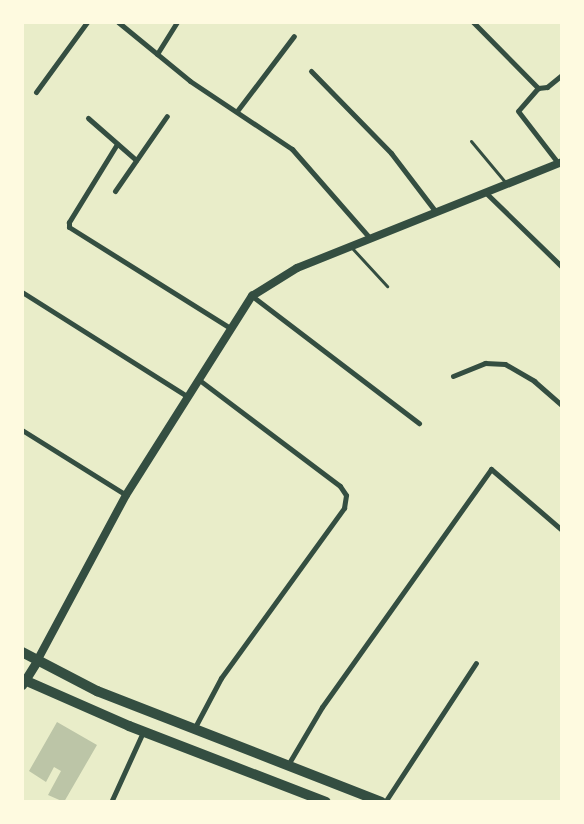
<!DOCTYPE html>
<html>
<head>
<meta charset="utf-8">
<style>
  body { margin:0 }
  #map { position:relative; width:584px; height:824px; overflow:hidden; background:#e9edc9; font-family:"Space Grotesk",sans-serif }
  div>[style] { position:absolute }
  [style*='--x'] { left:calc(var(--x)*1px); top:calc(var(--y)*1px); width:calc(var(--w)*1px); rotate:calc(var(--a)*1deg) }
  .building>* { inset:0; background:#bcc5a7 }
  .service>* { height:3px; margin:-1.5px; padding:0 1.5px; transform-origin:1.5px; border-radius:1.5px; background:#344e41 }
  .minor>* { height:5px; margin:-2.5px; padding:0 2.5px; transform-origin:2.5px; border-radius:2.5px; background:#344e41 }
  .tertiary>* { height:8px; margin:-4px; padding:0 4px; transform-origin:4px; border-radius:4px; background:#344e41 }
  .secondary>* { height:9px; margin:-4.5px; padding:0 4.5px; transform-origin:4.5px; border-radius:4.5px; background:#344e41 }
  .primary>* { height:10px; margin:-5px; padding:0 5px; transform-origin:5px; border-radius:5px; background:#344e41 }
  span { translate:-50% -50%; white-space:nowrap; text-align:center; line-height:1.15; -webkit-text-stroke:5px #fefae0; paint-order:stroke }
  .frame { position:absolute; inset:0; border:24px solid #fefae0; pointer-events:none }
</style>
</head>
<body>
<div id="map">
  <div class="building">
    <div style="clip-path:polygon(57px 722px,97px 745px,64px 802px,48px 795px,61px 771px,54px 767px,46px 782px,29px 771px)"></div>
  </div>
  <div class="service">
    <div style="--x:471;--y:141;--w:55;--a:50.2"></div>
    <div style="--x:352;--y:248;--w:52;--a:47.4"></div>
  </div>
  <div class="minor">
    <div style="--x:118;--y:22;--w:93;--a:39.3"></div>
    <div style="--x:190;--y:81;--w:123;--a:33.7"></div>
    <div style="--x:292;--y:149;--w:118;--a:48.8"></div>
    <div style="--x:473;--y:22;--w:93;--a:45.4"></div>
    <div style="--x:538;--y:88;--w:9;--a:-6"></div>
    <div style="--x:547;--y:87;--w:19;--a:-39"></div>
    <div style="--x:157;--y:54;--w:38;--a:-58"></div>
    <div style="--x:311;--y:71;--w:115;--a:45.7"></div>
    <div style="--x:391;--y:153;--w:74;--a:52.7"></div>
    <div style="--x:538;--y:88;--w:30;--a:131"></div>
    <div style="--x:518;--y:111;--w:66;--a:52.4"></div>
    <div style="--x:36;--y:92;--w:87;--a:-53.9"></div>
    <div style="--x:237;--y:111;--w:94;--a:-52.8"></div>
    <div style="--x:88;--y:118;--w:64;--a:41.2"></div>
    <div style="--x:117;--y:144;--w:92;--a:121.6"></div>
    <div style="--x:69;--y:222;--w:5;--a:90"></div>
    <div style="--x:69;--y:227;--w:190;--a:32.1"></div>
    <div style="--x:115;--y:191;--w:91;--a:-55.3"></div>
    <div style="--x:485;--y:192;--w:107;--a:44.2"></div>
    <div style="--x:22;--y:292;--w:196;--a:32.3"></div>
    <div style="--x:252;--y:296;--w:210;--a:37.3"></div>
    <div style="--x:453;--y:376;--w:35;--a:-22"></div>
    <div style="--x:485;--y:363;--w:20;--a:3"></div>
    <div style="--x:505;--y:364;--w:34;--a:30"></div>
    <div style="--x:534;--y:381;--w:37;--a:41"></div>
    <div style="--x:22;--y:430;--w:123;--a:32"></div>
    <div style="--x:194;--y:729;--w:58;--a:-62.1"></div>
    <div style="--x:221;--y:678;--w:210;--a:-54.1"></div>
    <div style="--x:344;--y:508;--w:13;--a:-81"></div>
    <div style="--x:346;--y:495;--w:11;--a:-124"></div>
    <div style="--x:340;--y:486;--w:178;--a:-143"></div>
    <div style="--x:289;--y:763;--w:65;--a:-59.5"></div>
    <div style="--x:322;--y:707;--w:292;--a:-54.6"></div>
    <div style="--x:491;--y:469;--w:94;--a:40.7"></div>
    <div style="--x:112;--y:800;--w:75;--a:-65.5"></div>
    <div style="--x:385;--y:802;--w:166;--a:-56.8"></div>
  </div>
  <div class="tertiary">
    <div style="--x:37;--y:661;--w:188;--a:-61.8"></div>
    <div style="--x:126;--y:495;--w:236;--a:-57.7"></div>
    <div style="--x:252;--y:296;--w:53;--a:-31.9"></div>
    <div style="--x:297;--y:268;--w:285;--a:-21.8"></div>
  </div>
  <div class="secondary">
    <div style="--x:22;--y:685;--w:28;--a:-58"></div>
  </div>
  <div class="primary">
    <div style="--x:22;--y:652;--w:85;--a:27.5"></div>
    <div style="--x:97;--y:691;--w:305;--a:21.3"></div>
    <div style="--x:22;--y:679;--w:117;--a:23.7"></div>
    <div style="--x:129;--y:726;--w:211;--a:21.1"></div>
  </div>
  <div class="frame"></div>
</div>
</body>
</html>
